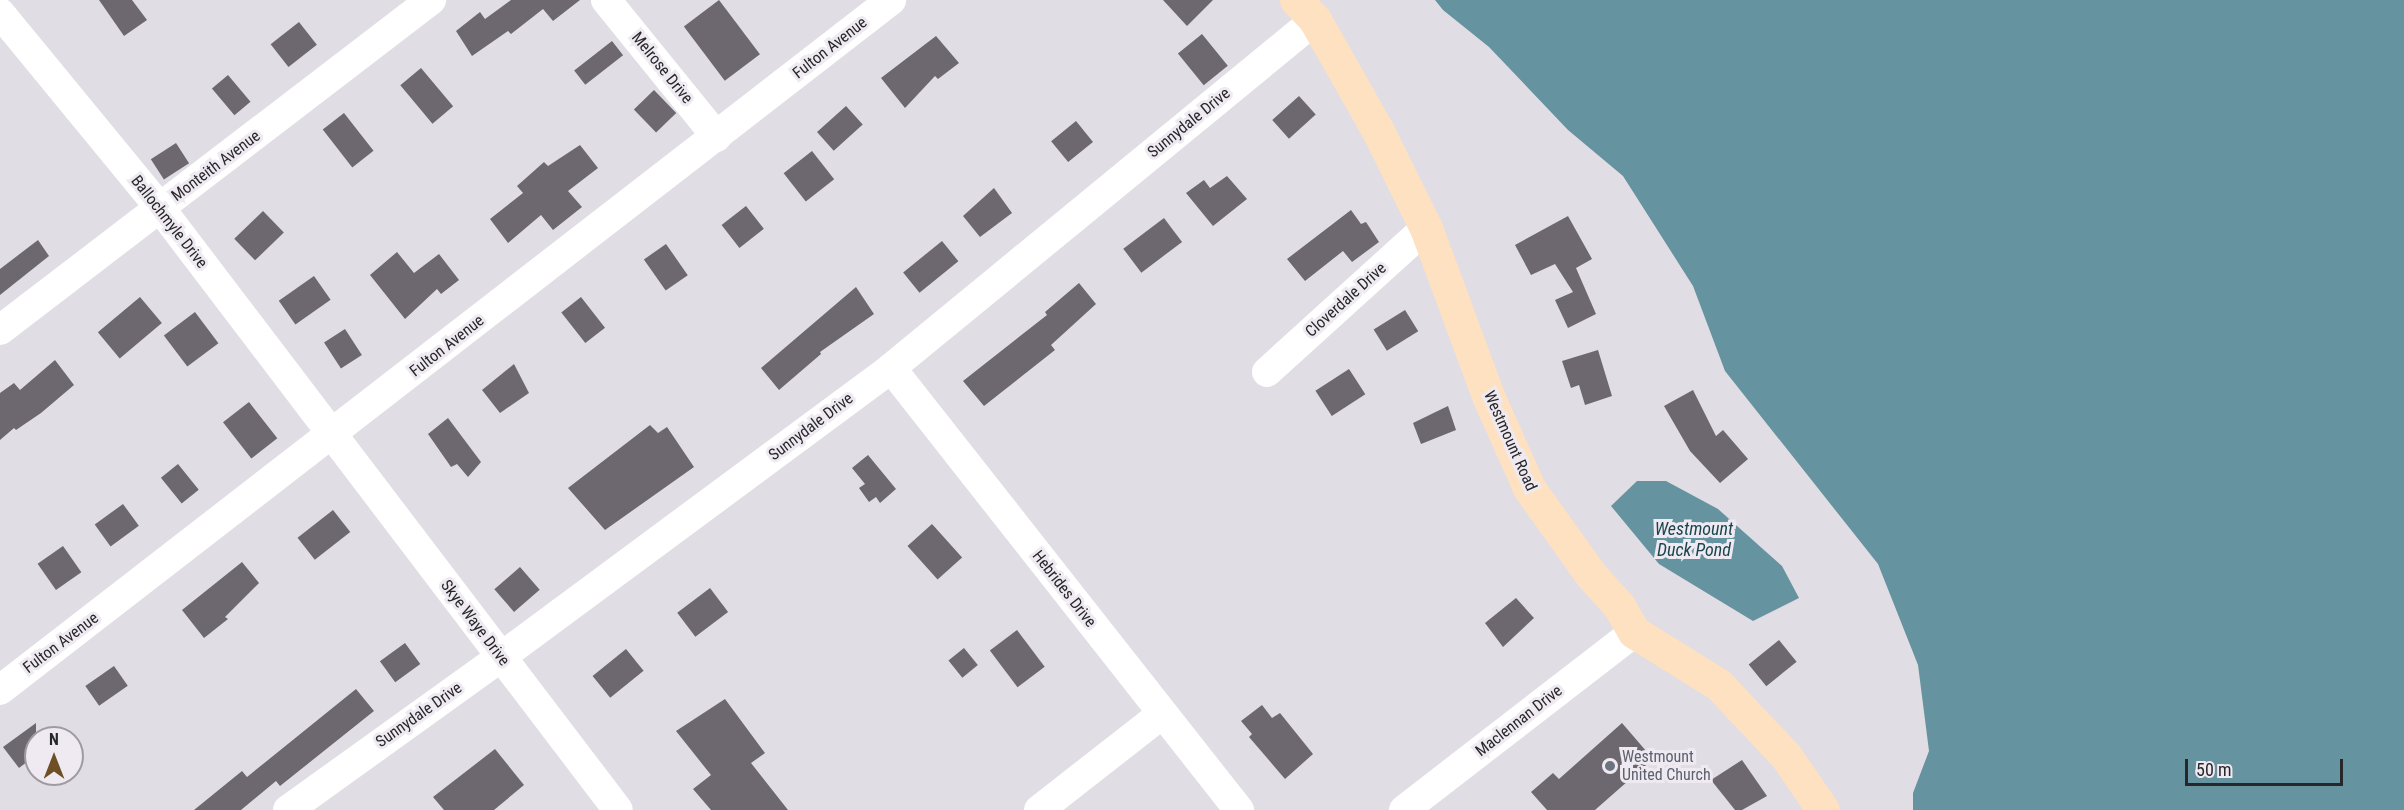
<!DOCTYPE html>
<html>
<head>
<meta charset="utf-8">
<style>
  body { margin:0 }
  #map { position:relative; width:2404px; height:810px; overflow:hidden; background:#e1dde4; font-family:"Roboto Condensed",sans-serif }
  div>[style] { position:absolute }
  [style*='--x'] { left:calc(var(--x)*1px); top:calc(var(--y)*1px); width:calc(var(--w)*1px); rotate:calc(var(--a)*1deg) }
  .water>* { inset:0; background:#65939f }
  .building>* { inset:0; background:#6d686f; transform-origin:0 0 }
  .minor>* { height:30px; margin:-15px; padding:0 15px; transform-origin:15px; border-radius:15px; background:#fff }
  .major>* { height:33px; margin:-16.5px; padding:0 16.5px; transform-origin:16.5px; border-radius:16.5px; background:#fde1c1 }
  .dots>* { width:16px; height:16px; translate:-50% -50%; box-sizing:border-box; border:3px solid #efeaf1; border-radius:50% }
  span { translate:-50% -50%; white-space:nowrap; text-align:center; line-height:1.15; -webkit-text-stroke:6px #efeaf1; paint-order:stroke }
  .street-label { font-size:16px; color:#272628 }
  .worship-label { font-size:16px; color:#5b616d }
  .left { translate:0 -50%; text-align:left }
  .water-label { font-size:18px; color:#1a454f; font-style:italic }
  .north { position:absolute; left:24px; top:726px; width:60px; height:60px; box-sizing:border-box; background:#efeaf1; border:2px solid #9f9ca1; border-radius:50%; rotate:0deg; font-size:16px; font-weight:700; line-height:24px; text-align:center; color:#272628 }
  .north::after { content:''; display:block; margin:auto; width:21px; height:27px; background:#6f4f25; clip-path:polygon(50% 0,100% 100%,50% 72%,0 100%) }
  .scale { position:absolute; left:2185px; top:759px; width:158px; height:27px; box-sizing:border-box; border:3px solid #272628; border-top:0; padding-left:8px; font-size:18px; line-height:21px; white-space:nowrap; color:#272628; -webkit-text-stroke:4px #efeaf1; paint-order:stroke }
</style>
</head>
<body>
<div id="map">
  <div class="water">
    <div style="clip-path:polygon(1435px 0,2404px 0,2404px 810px,1913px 810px,1913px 793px,1929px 751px,1918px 665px,1878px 564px,1725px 371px,1693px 286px,1623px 176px,1568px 130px,1489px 47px,1443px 10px)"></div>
    <div style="clip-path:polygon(1637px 481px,1666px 481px,1718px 509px,1782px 566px,1799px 598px,1753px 621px,1659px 564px,1611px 506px)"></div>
  </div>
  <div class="building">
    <div style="clip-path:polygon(99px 0,132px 0,147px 20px,124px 36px)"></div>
    <div style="clip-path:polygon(511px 0,580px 0,553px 21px,543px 9px,511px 34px,508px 31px,472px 56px,456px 31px,480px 12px,485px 19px)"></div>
    <div style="left:719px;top:0;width:68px;height:44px;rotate:53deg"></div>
    <div style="clip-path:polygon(1163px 0,1213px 0,1187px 26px)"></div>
    <div style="left:299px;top:22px;width:29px;height:36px;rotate:52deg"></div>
    <div style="left:1202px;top:34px;width:41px;height:31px;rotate:51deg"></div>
    <div style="clip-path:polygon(936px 36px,959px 63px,938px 79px,935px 76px,905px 108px,881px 78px)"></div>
    <div style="left:612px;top:41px;width:18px;height:48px;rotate:52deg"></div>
    <div style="left:421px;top:68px;width:50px;height:27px;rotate:50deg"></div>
    <div style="left:228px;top:75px;width:35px;height:21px;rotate:50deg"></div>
    <div style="left:654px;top:90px;width:32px;height:28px;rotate:46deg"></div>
    <div style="left:1299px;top:96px;width:25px;height:36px;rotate:48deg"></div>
    <div style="left:846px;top:106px;width:25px;height:39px;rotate:48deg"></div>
    <div style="left:344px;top:113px;width:48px;height:27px;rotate:52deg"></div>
    <div style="left:1076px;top:121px;width:27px;height:32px;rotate:51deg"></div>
    <div style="left:176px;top:143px;width:24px;height:30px;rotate:57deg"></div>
    <div style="clip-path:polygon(580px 145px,598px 168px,568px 191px,582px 207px,553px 230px,541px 215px,508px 243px,490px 219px,523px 193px,517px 186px,544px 162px,548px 166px)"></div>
    <div style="left:812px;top:151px;width:36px;height:36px;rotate:52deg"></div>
    <div style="clip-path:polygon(1227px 176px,1247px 199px,1213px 226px,1186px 193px,1204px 180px,1210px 188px)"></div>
    <div style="clip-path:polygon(994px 188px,1012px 213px,980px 237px,963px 216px)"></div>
    <div style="left:746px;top:206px;width:29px;height:31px;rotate:52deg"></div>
    <div style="clip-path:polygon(1351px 210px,1361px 224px,1366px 222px,1379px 242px,1352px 262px,1343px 251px,1305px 281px,1287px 259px)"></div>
    <div style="left:263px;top:211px;width:30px;height:40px;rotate:46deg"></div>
    <div style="clip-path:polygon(1568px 216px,1592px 259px,1576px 268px,1596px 314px,1568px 328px,1555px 300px,1573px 292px,1555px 264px,1531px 275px,1515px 245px)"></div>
    <div style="left:1164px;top:218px;width:30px;height:51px;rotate:53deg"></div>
    <div style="clip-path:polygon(38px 240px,49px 256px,0 295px,0 269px)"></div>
    <div style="left:942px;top:241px;width:26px;height:50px;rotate:51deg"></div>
    <div style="left:666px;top:244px;width:38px;height:27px;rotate:55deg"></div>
    <div style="clip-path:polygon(397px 252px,414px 273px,439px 254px,459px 280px,441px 294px,437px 289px,405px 319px,370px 275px)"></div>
    <div style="left:314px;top:276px;width:29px;height:43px;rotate:55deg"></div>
    <div style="clip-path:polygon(1079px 283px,1096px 304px,1051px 345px,1055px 350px,984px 406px,963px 381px,1047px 315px,1045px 312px)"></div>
    <div style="clip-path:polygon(856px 287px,874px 314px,820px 352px,821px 354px,779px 390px,761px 368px)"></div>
    <div style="left:140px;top:297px;width:34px;height:55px;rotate:50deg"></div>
    <div style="left:581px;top:297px;width:39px;height:25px;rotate:52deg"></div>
    <div style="left:1405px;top:310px;width:25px;height:37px;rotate:58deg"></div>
    <div style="left:195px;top:312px;width:39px;height:39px;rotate:53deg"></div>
    <div style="left:345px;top:329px;width:31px;height:25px;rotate:57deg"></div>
    <div style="clip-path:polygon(1598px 350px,1612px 396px,1585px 405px,1579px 385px,1571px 388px,1562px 361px)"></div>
    <div style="clip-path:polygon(55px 360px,74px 385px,41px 413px,16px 430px,14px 428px,0 440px,0 393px,14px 383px,20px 390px)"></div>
    <div style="clip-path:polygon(514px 364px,529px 393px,500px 413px,482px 390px)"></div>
    <div style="left:1349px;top:369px;width:30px;height:40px;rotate:57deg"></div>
    <div style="clip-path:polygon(1693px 390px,1716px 436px,1723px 430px,1748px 459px,1720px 483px,1690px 451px,1664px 406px)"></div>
    <div style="left:249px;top:402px;width:46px;height:33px;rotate:52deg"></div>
    <div style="clip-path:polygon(1448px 406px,1456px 430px,1421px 444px,1413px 423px)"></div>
    <div style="clip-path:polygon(448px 418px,481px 462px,468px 477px,457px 464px,451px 467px,428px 434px)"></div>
    <div style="clip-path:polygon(650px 425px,658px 433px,667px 427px,694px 467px,605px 530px,568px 488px)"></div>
    <div style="clip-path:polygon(868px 455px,896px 489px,880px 503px,876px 497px,869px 502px,859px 488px,865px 484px,852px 468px)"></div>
    <div style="left:178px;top:464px;width:33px;height:22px;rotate:51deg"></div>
    <div style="left:123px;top:504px;width:27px;height:35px;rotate:54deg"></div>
    <div style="left:333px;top:510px;width:28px;height:45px;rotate:52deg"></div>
    <div style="left:932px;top:524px;width:45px;height:33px;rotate:48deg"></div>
    <div style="left:63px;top:546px;width:32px;height:31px;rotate:55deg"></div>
    <div style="clip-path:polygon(242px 562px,259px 583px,225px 617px,228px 619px,204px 638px,182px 610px)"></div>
    <div style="left:520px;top:567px;width:30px;height:34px;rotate:49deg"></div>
    <div style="left:710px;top:588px;width:30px;height:41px;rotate:53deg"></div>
    <div style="clip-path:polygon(1516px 598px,1534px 618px,1503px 647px,1485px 623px)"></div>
    <div style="left:1017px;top:630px;width:46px;height:34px;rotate:53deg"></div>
    <div style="left:1779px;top:640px;width:28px;height:39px;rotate:51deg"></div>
    <div style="left:405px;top:643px;width:26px;height:31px;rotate:54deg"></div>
    <div style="left:964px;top:648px;width:22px;height:20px;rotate:51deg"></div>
    <div style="left:626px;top:649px;width:28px;height:43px;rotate:51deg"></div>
    <div style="left:114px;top:666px;width:24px;height:35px;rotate:55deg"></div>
    <div style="clip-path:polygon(356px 689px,374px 711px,280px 786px,276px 781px,241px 810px,194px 810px,242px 771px,247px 777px)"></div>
    <div style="clip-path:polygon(725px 699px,765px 753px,751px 763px,788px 810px,711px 810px,693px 789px,711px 775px,676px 731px)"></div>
    <div style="clip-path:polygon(1262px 705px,1272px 718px,1280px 713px,1313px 754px,1285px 779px,1249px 737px,1252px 734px,1241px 721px)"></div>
    <div style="clip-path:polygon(36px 723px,36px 755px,19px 768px,3px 747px)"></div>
    <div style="clip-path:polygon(1622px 723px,1653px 759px,1595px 810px,1547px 810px,1531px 792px,1553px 773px,1559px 779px)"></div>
    <div style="clip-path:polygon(495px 749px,524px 785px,494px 810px,444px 810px,433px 797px)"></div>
    <div style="clip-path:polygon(1742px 760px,1767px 796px,1742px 810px,1735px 810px,1711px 780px)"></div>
  </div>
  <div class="minor">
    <div style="--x:606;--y:0;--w:176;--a:51"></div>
    <div style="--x:0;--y:13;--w:252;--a:50.6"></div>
    <div style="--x:160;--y:208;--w:756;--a:52.74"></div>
    <div style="--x:0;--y:330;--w:543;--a:-37.44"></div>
    <div style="--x:891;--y:368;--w:563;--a:51.79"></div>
    <div style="--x:1267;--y:372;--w:215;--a:-42.2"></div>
    <div style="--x:0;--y:690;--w:1127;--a:-37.75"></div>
    <div style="--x:288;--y:810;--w:262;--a:-35.7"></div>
    <div style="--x:501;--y:657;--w:485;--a:-36.5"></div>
    <div style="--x:891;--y:368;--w:549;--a:-39.38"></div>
    <div style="--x:1039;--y:810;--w:156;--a:-38"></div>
    <div style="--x:1404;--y:810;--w:291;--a:-37.7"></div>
  </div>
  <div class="major">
    <div style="--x:1296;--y:0;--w:28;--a:46"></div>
    <div style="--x:1315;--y:20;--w:128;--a:60.4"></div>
    <div style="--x:1378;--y:131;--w:108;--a:63.7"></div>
    <div style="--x:1426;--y:228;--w:181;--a:69.7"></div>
    <div style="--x:1489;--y:398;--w:98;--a:66"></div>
    <div style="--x:1529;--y:488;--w:107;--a:54.5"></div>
    <div style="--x:1591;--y:575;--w:42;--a:47.9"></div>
    <div style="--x:1619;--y:606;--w:30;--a:60"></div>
    <div style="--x:1634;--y:632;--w:100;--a:31.9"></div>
    <div style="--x:1719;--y:685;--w:98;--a:46.7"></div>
    <div style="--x:1786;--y:756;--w:65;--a:55.6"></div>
  </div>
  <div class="dots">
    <div style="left:1610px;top:766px;background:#6b7280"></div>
  </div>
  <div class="street-label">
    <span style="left:830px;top:48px;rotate:-38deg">Fulton Avenue</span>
    <span style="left:662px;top:68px;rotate:51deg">Melrose Drive</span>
    <span style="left:1189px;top:123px;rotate:-39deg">Sunnydale Drive</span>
    <span style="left:216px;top:166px;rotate:-37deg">Monteith Avenue</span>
    <span style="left:169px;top:222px;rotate:52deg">Ballochmyle Drive</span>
    <span style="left:1346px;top:300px;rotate:-42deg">Cloverdale Drive</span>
    <span style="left:447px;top:346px;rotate:-38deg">Fulton Avenue</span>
    <span style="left:811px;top:427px;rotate:-37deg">Sunnydale Drive</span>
    <span style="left:1510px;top:441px;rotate:66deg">Westmount Road</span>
    <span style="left:1064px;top:589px;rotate:52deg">Hebrides Drive</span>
    <span style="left:475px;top:623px;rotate:53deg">Skye Waye Drive</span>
    <span style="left:61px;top:643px;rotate:-37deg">Fulton Avenue</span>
    <span style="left:419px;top:715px;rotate:-35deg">Sunnydale Drive</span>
    <span style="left:1519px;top:721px;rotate:-38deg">Maclennan Drive</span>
  </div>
  <div class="worship-label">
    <span class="left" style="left:1622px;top:766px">Westmount<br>United Church</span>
  </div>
  <div class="water-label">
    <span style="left:1694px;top:540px">Westmount<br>Duck Pond</span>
  </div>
  <div class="north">N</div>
  <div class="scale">50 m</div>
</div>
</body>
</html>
